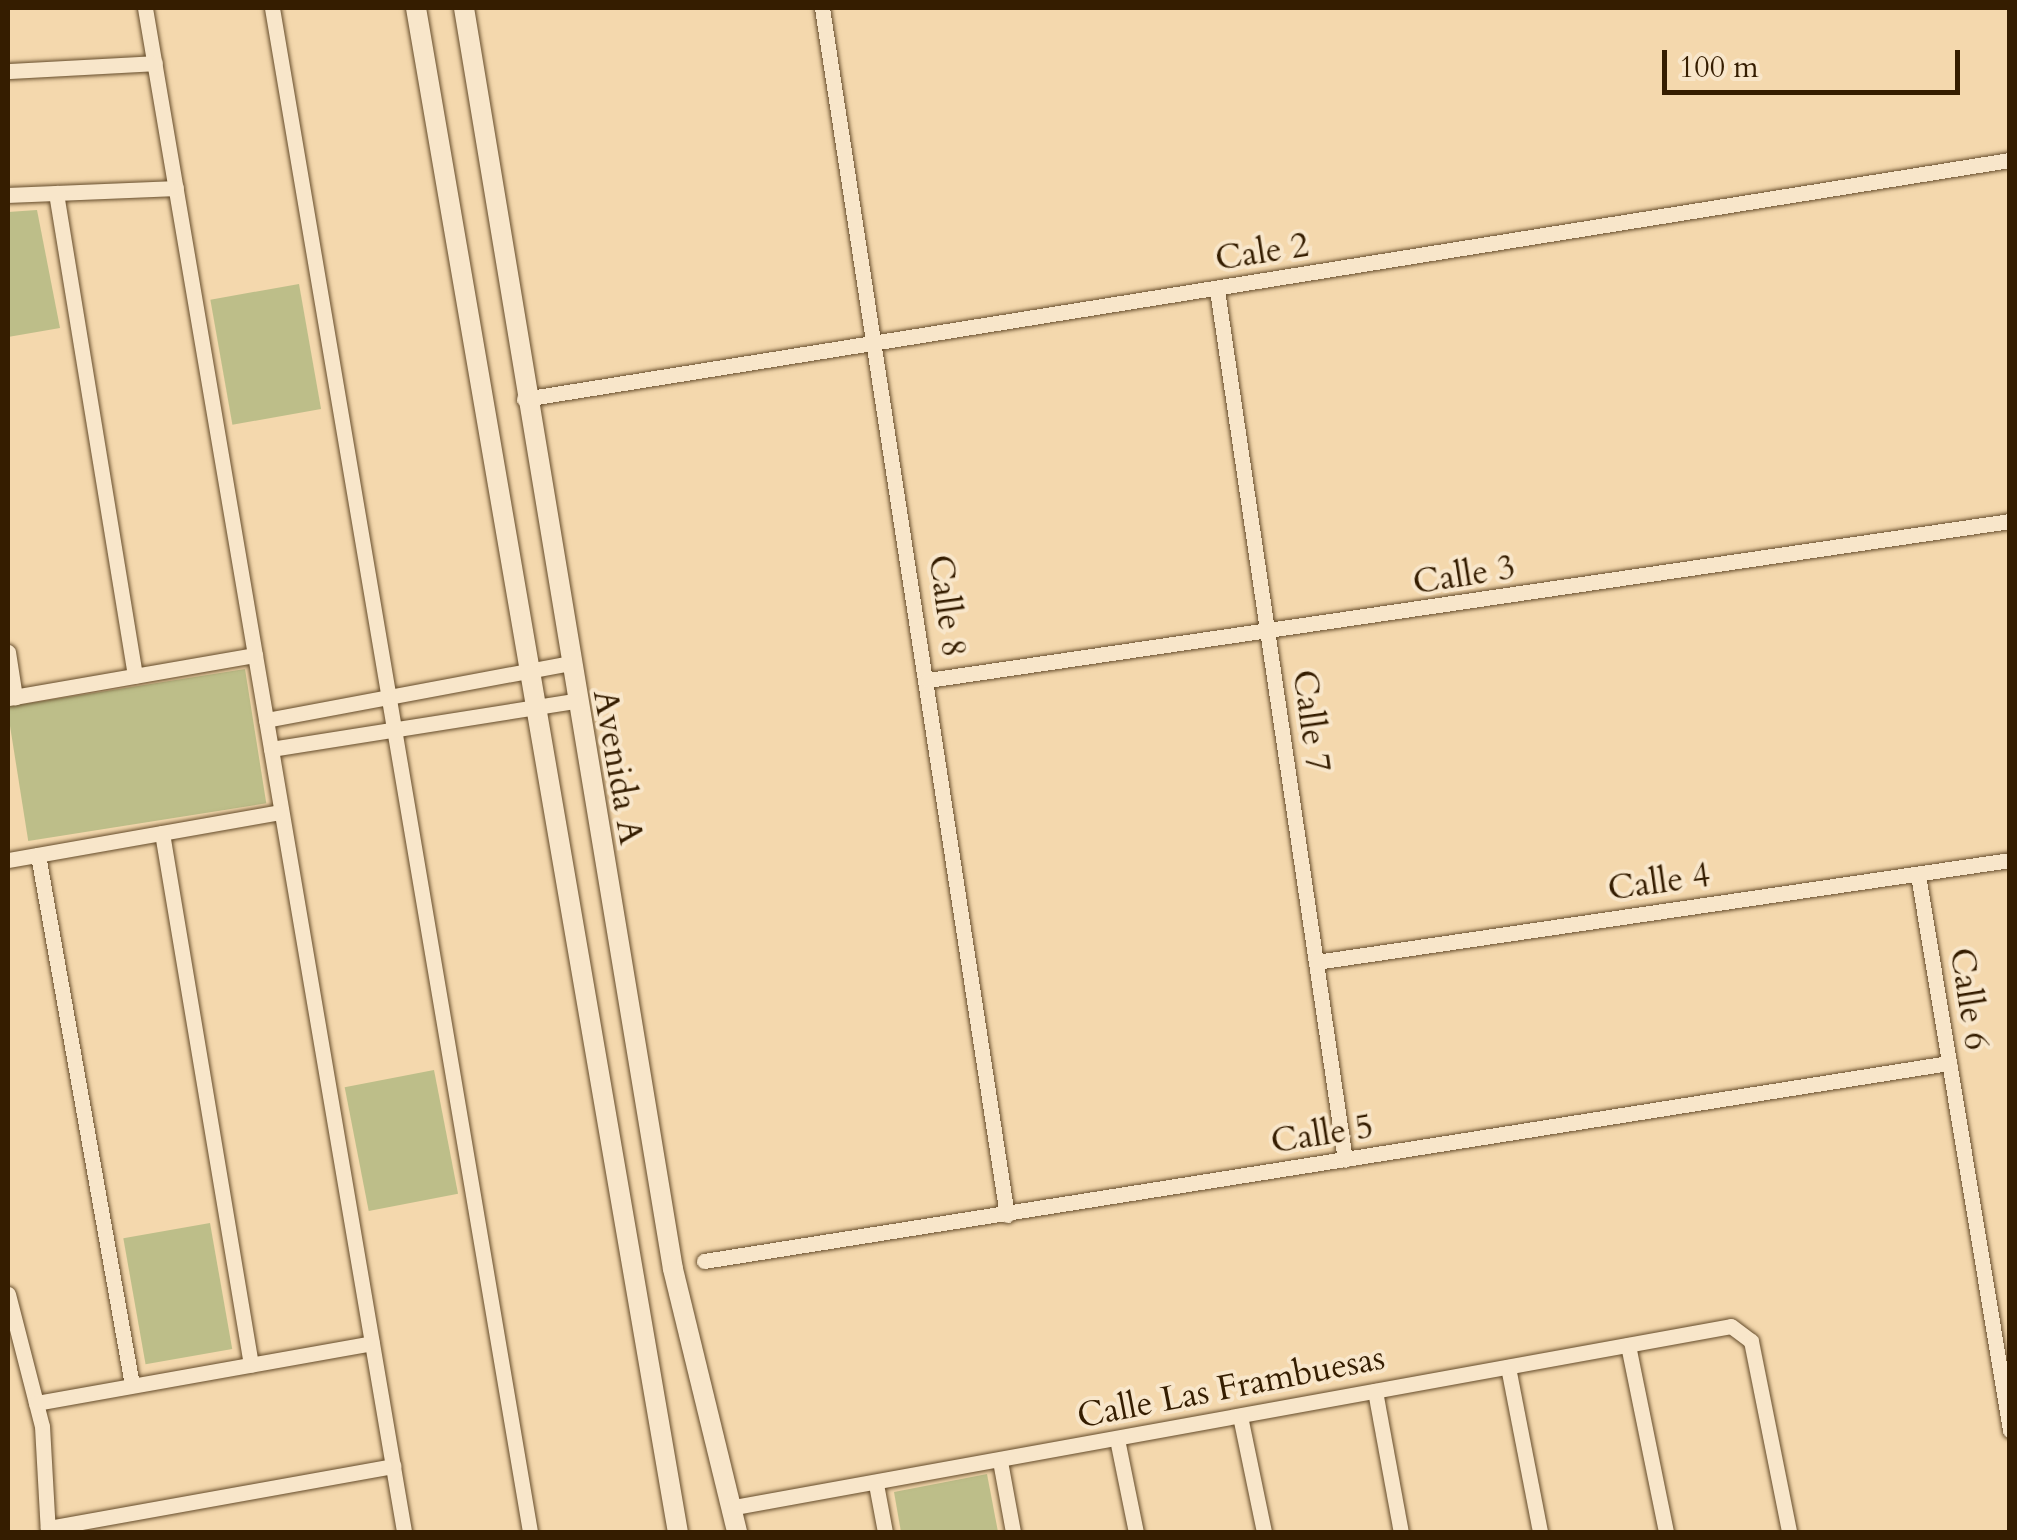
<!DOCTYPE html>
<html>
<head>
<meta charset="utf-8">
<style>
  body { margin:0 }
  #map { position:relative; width:2017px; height:1540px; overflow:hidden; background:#f4d8ad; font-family:Cardo,serif }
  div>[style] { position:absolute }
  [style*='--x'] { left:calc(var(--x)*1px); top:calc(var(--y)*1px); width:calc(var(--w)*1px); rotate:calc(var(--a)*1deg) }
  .green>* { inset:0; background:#bdbe89; transform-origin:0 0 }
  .roads { filter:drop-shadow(0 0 2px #654c2b) drop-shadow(0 0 2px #654c2b) }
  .minor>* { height:15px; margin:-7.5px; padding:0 7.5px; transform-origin:7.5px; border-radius:7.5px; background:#f8e6ca }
  .tertiary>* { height:20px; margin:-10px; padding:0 10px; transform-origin:10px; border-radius:10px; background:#f8e6ca }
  span { translate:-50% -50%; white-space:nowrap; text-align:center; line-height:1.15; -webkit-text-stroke:8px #f8e6ca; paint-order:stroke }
  .street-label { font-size:35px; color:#351d00 }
  .frame { position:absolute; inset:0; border:10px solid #351d00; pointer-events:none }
  .scale { position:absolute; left:1662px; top:50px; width:298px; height:45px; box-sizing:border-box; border:5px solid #351d00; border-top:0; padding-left:12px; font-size:30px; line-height:35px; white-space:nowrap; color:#351d00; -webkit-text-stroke:8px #f8e6ca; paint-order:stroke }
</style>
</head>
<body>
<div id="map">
  <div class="green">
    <div style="clip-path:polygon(37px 210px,60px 328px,8px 337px,8px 212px)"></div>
    <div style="left:299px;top:284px;width:127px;height:90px;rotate:80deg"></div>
    <div style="left:245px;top:669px;width:136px;height:241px;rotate:81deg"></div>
    <div style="left:434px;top:1070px;width:126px;height:91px;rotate:79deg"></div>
    <div style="left:210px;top:1223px;width:128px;height:88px;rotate:80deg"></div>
    <div style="clip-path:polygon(987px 1474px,998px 1532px,901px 1532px,894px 1492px)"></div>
  </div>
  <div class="roads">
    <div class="minor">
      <div style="--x:145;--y:8;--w:1546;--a:80.35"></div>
      <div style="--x:272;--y:8;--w:1546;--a:80.39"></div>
      <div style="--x:822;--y:8;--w:1221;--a:81.29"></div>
      <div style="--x:8;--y:71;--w:147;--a:-3.1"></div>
      <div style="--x:56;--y:193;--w:489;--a:80.7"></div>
      <div style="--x:8;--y:195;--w:168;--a:-2.4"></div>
      <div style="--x:1217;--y:290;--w:879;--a:81.63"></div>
      <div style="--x:524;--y:399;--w:1505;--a:-9.14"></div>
      <div style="--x:8;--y:652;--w:46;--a:81.2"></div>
      <div style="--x:928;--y:680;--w:1094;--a:-8.36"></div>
      <div style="--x:8;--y:698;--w:251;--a:-9.9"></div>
      <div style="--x:266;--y:720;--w:305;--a:-10.6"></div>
      <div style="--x:271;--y:749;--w:307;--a:-9"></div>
      <div style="--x:162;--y:833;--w:539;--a:80.5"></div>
      <div style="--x:38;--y:855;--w:538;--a:79.94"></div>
      <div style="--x:8;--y:860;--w:277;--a:-10"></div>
      <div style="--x:1918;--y:875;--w:563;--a:80.59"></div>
      <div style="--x:1316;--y:962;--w:701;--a:-8.36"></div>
      <div style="--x:704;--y:1261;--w:1261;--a:-9.04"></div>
      <div style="--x:8;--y:1294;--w:136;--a:75.6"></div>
      <div style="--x:42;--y:1426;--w:106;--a:86.8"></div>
      <div style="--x:1628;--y:1345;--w:191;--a:78.5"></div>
      <div style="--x:1508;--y:1367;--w:168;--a:79"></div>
      <div style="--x:1375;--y:1391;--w:143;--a:79.6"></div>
      <div style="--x:36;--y:1403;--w:341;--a:-10.1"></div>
      <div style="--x:1240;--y:1416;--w:118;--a:78.3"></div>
      <div style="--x:1117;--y:1439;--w:95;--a:78.5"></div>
      <div style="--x:1000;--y:1461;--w:72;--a:79.6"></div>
      <div style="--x:876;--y:1484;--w:49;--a:79.4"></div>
      <div style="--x:729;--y:1508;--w:1018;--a:-10.29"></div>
      <div style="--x:1731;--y:1326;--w:25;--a:37"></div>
      <div style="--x:1751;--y:1341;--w:195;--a:78.7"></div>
      <div style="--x:48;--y:1528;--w:351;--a:-10.2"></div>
    </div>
    <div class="tertiary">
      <div style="--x:416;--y:8;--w:1546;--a:80.25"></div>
      <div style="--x:464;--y:8;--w:1278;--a:80.59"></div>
      <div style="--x:673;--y:1269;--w:271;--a:76.3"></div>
    </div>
  </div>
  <div class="street-label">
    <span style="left:1262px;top:252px;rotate:-9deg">Cale 2</span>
    <span style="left:1464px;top:575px;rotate:-9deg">Calle 3</span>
    <span style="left:947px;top:606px;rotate:82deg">Calle 8</span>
    <span style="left:1311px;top:721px;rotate:82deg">Calle 7</span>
    <span style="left:618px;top:767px;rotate:80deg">Avenida A</span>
    <span style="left:1659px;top:882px;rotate:-8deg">Calle 4</span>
    <span style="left:1969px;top:999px;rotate:81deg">Calle 6</span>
    <span style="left:1322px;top:1134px;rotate:-9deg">Calle 5</span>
    <span style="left:1231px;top:1387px;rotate:-11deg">Calle Las Frambuesas</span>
  </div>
  <div class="frame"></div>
  <div class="scale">100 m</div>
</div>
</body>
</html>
